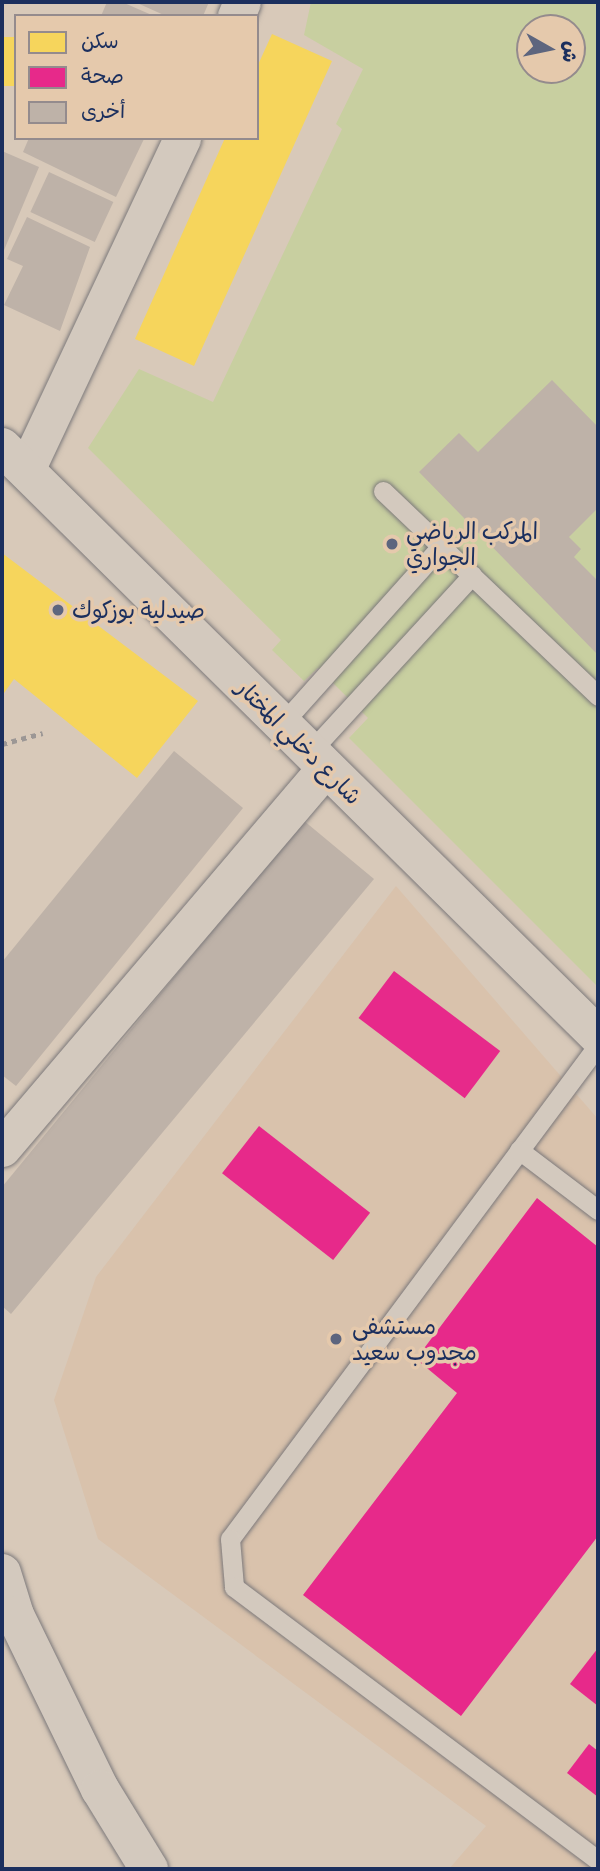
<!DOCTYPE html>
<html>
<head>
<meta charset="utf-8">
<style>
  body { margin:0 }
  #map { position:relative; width:600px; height:1871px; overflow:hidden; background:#d8c9b9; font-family:Itim,"Playpen Sans Arabic",sans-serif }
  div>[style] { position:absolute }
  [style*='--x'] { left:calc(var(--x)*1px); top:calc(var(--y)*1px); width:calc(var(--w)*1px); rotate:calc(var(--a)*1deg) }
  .built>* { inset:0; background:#d9c2ac }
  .green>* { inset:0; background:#c8cfa0 }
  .homes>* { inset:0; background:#f6d55c; transform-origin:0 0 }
  .health>* { inset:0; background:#e7298a; transform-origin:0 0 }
  .building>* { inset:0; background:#beb2a8; transform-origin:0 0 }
  .path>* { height:4.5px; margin-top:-2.25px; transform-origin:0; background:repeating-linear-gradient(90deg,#9c9795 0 5px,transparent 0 10px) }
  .roads { filter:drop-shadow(0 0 2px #7c797b) drop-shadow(0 0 2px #7c797b) }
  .lane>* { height:19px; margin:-9.5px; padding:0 9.5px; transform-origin:9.5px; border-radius:9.5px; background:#d3c9be }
  .street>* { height:37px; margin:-18.5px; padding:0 18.5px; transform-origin:18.5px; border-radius:18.5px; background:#d3c9be }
  .secondary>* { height:38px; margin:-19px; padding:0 19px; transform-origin:19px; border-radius:19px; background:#d3c9be }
  .dots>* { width:19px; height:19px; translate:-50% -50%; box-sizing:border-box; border:4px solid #e5c9ac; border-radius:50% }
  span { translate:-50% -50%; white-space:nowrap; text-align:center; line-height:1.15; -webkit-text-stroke:7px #e5c9ac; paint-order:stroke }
  .poi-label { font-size:23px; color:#1b2f5e }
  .left { translate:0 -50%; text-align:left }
  .street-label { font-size:23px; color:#1b2f5e }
  .frame { position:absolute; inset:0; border:4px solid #1b2f5e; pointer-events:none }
  .legend { position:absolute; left:14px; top:14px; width:245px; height:126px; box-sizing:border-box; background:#e5c9ac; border:2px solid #948b8d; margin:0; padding:9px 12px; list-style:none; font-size:21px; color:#1b2f5e }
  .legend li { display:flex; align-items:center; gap:14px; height:35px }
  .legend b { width:35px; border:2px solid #948b8d }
  .north { position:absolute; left:516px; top:14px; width:70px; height:70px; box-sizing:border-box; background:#e5c9ac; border:2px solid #948b8d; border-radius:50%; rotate:99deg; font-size:19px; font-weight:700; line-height:28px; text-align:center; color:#1b2f5e }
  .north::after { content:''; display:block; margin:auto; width:24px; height:32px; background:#5d657e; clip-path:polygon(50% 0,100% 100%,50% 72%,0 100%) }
</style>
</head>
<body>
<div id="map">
  <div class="built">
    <div style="clip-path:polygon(396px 886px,598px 1119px,598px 1869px,449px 1869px,486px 1826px,98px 1539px,54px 1400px,96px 1277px)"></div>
  </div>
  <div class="green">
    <div style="clip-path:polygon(evenodd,311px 2px,598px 2px,598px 987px,349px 738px,368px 718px,318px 668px,304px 681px,272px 650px,281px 640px,88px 448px,139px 369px,213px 402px,342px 129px,336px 124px,363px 69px,304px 35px,311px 2px,530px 28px,572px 28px,572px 70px,530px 70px,530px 28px)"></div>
  </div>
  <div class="homes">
    <div style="clip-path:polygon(272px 34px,332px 61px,194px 366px,135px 339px,225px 138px,257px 138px,257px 67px)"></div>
    <div style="left:2px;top:37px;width:14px;height:49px"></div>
    <div style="clip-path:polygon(2px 553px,198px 701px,137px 778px,14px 679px,2px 696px)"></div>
  </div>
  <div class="health">
    <div style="left:394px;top:971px;width:133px;height:59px;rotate:37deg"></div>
    <div style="left:259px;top:1126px;width:141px;height:60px;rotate:38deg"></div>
    <div style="clip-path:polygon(537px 1198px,598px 1247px,598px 1536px,461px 1716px,303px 1595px,457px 1393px,416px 1359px)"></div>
    <div style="clip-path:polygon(598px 1648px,598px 1706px,570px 1684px)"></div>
    <div style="clip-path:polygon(589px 1744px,598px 1751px,598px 1797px,567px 1773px)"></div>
  </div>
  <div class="building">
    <div style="clip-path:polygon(107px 2px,122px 2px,154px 16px,101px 16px)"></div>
    <div style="clip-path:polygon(135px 2px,209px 2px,203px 16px,166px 16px)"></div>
    <div style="clip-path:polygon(29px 138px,143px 138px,144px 139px,116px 197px,23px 152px)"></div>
    <div style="clip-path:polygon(2px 151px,39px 167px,2px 255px)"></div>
    <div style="left:49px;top:172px;width:71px;height:44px;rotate:25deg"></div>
    <div style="clip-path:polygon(27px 217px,90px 247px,60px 331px,4px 305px,23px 266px,7px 259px)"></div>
    <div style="clip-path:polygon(552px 380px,598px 427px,598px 508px,569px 537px,581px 549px,574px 557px,598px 581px,598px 655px,419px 472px,459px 433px,478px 452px)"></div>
    <div style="clip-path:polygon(174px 751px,243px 808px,16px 1086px,2px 1075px,2px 962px)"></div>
    <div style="clip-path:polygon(303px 820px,374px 879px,11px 1314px,2px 1306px,2px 1187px)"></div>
  </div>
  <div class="path">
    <div style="--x:2;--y:744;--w:42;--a:-15"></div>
  </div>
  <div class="roads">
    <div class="lane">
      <div style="--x:383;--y:491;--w:297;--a:43.6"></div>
      <div style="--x:282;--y:724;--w:239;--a:-48.2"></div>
      <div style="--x:310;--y:752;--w:240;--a:-47.5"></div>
      <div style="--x:598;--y:1045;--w:616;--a:126.68"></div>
      <div style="--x:230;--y:1539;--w:48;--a:85.2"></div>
      <div style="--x:234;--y:1587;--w:455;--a:36.9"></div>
      <div style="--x:519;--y:1150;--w:99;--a:37.2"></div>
    </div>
    <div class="street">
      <div style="--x:236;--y:16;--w:15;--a:-67"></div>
      <div style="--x:26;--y:470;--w:367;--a:-64.8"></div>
      <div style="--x:2;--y:1148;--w:499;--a:-49.6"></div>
    </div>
    <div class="secondary">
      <div style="--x:2;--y:447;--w:838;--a:44.66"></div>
      <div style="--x:2;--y:1573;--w:44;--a:72.8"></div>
      <div style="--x:15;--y:1615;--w:194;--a:64"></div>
      <div style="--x:100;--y:1789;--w:94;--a:58.5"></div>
    </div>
  </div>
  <div class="dots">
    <div style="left:392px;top:544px;background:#5d657e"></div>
    <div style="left:58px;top:610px;background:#5d657e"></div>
    <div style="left:336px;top:1339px;background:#5d657e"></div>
  </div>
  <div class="poi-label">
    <span class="left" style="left:406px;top:544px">المركب الرياضي<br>الجواري</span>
    <span class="left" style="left:72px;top:610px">صيدلية بوزكوك</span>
    <span class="left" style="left:352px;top:1339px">مستشفى<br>مجدوب سعيد</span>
  </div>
  <div class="street-label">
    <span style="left:299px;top:742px;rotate:45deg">شارع دخلي المختار</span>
  </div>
  <div class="frame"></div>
  <ul class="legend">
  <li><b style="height:19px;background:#f6d55c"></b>سكن</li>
  <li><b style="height:19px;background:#e7298a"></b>صحة</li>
  <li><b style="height:19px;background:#beb2a8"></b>أخرى</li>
  </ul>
  <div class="north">ش</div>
</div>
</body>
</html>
